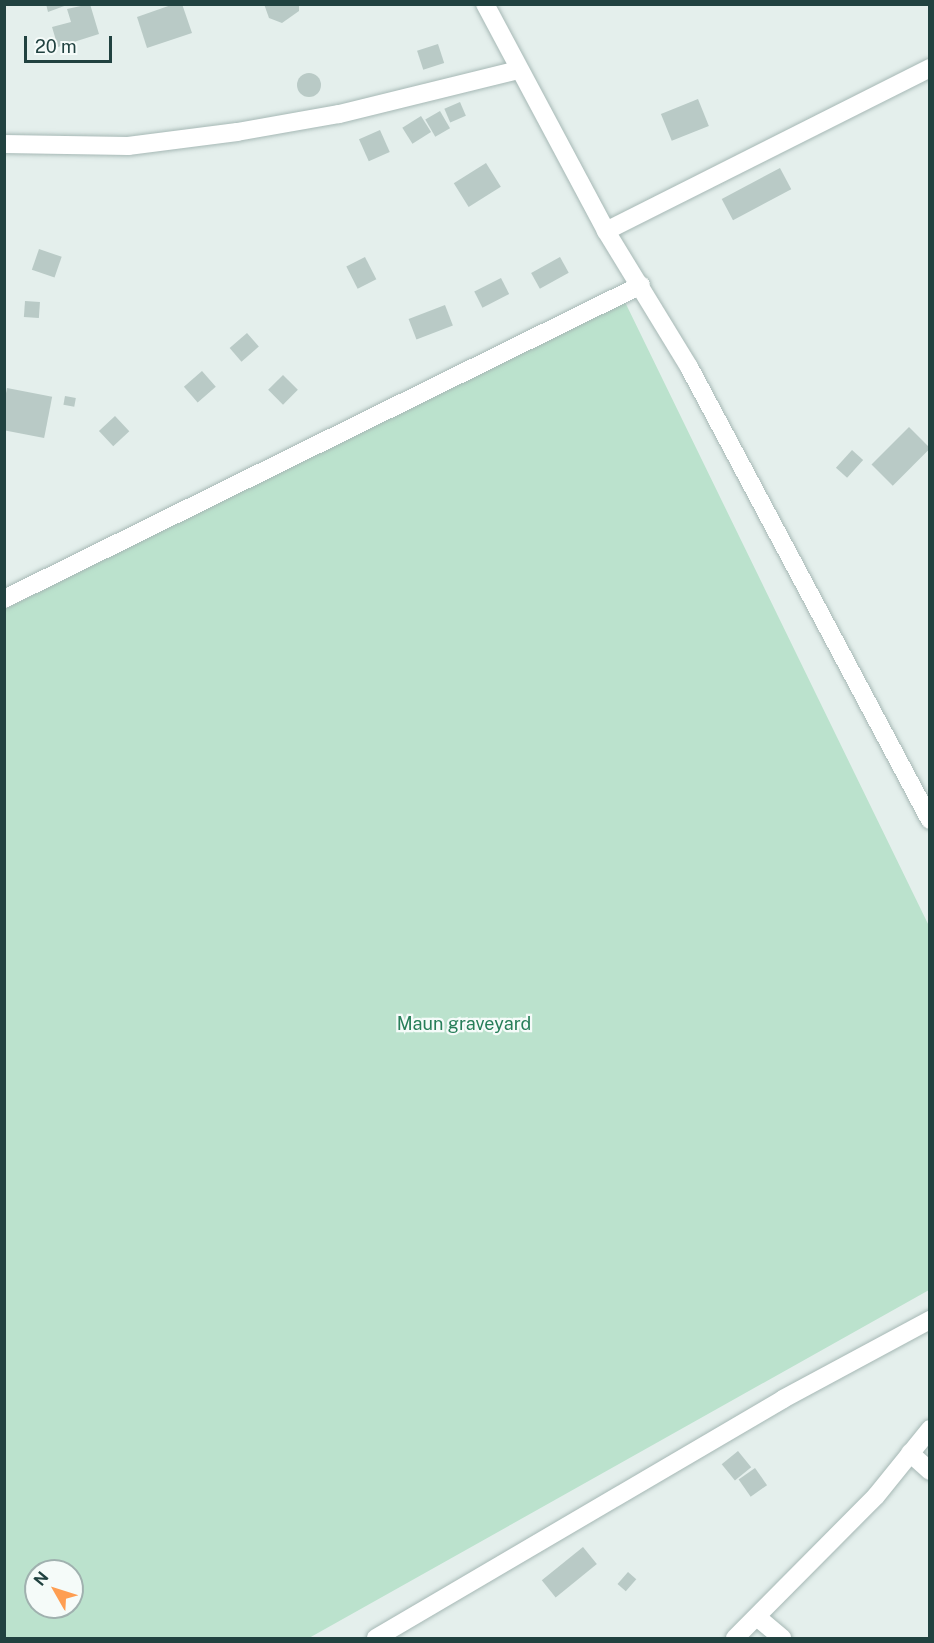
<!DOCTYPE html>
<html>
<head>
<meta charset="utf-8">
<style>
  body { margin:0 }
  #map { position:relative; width:934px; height:1643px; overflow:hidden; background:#e4efec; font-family:"Public Sans",sans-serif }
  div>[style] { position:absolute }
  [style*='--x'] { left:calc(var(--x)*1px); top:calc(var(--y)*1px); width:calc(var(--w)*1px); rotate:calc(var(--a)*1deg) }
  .green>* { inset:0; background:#bbe2cd }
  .building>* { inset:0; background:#b9cac6; transform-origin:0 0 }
  .round { border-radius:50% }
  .roads { filter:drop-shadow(0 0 2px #a6b8b5) drop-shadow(0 0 2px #a6b8b5) }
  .street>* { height:18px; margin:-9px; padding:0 9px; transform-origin:9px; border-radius:9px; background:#fff }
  span { translate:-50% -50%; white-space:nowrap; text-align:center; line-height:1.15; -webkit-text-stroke:4.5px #f5fbf9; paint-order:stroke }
  .park-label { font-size:18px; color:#277e59 }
  .frame { position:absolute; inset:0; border:6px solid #214240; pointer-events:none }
  .north { position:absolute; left:24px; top:1559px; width:60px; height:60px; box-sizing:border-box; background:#f5fbf9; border:2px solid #a0b1af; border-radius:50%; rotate:309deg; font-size:16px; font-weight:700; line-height:24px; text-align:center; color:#214240 }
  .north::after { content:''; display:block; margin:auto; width:21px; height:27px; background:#fe9e52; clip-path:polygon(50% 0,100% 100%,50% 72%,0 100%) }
  .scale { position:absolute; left:24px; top:36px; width:88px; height:27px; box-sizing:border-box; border:3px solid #214240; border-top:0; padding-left:8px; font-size:18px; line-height:21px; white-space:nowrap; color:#214240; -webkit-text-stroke:4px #f5fbf9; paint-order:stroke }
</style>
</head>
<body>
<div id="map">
  <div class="green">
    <div style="clip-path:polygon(evenodd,624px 300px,929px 926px,929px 1290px,309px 1638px,5px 1638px,5px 609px,624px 300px,36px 1571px,72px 1571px,72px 1607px,36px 1607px,36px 1571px)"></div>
  </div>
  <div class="building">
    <div style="clip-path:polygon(46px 4px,67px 4px,67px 5px,48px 12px)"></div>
    <div style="clip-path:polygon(90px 4px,99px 34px,58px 47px,52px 27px,71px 22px,67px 9px)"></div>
    <div style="clip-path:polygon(174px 4px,182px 4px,192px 33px,147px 48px,137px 17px)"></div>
    <div style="clip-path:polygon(264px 4px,299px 4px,299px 11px,282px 23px,269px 18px)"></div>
    <div style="left:438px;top:44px;width:20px;height:22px;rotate:72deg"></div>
    <div class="round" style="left:297px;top:73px;width:24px;height:24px"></div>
    <div style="left:698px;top:99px;width:29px;height:40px;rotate:68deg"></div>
    <div style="left:460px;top:102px;width:15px;height:17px;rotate:67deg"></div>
    <div style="left:440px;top:111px;width:20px;height:17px;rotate:60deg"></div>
    <div style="left:421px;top:116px;width:19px;height:22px;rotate:58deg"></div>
    <div style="left:380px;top:130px;width:24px;height:23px;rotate:66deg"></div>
    <div style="left:486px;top:163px;width:28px;height:38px;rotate:58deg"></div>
    <div style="left:780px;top:168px;width:24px;height:66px;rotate:62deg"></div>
    <div style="left:39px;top:249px;width:24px;height:22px;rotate:19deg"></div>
    <div style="left:365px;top:257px;width:25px;height:21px;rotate:63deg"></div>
    <div style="left:560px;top:257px;width:18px;height:33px;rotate:61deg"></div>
    <div style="left:501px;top:278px;width:18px;height:30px;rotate:63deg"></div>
    <div style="left:25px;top:301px;width:15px;height:16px;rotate:4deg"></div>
    <div style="left:445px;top:305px;width:22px;height:39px;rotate:69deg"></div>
    <div style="left:247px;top:333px;width:18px;height:23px;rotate:49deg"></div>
    <div style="left:202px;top:371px;width:21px;height:24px;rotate:49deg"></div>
    <div style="left:283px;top:375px;width:21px;height:21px;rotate:45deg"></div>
    <div style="left:7px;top:388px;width:46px;height:42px;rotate:11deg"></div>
    <div style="left:65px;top:396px;width:11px;height:9px;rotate:10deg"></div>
    <div style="left:115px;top:416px;width:21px;height:22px;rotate:47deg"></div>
    <div style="left:909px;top:427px;width:30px;height:53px;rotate:45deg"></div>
    <div style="left:852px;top:450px;width:15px;height:24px;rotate:42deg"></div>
    <div style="left:738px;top:1451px;width:21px;height:21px;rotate:51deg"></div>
    <div style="left:755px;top:1468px;width:21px;height:20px;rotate:55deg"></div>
    <div style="left:583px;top:1547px;width:22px;height:53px;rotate:51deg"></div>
    <div style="left:628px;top:1572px;width:11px;height:16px;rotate:41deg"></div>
  </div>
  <div class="roads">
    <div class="street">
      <div style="--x:485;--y:4;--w:257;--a:61.9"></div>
      <div style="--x:606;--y:231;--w:159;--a:58.6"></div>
      <div style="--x:689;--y:367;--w:513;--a:61.99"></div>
      <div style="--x:4;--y:144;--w:124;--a:0.9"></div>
      <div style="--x:128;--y:146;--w:110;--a:-7.3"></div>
      <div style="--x:237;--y:132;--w:104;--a:-10"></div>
      <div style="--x:339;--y:114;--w:184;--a:-13.8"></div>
      <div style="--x:606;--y:231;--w:363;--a:-26.7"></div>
      <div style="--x:4;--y:599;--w:710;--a:-26.24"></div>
      <div style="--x:910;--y:1453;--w:27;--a:42"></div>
      <div style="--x:757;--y:1617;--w:33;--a:40"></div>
      <div style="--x:376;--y:1638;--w:472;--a:-30.4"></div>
      <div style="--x:783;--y:1399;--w:167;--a:-28.3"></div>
      <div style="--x:735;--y:1638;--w:200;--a:-45.2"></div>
      <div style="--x:876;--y:1496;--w:86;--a:-51.1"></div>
    </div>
  </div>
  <div class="park-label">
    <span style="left:464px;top:1024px">Maun graveyard</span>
  </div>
  <div class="frame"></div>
  <div class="north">N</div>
  <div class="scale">20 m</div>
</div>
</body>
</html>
